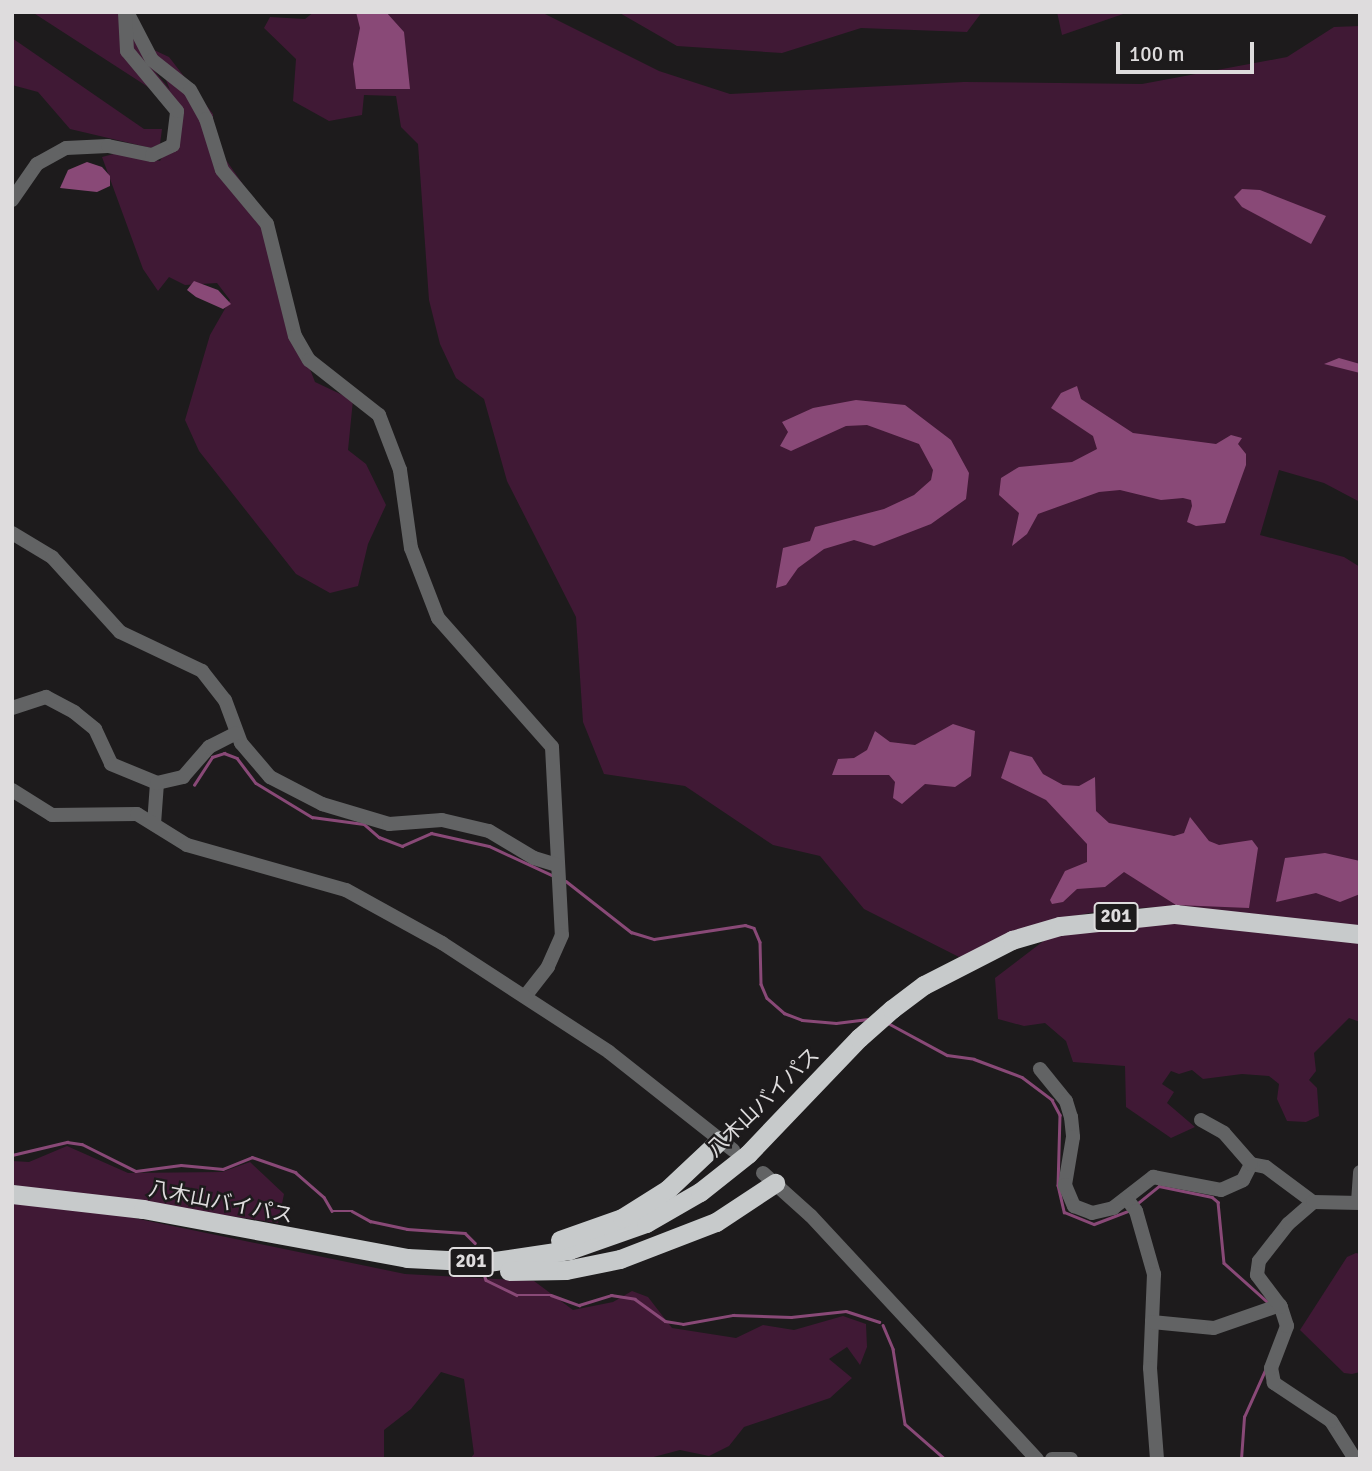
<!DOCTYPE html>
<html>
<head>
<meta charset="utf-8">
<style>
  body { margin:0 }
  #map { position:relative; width:1372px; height:1471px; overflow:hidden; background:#1d1b1c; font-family:Signika,"Noto Sans JP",sans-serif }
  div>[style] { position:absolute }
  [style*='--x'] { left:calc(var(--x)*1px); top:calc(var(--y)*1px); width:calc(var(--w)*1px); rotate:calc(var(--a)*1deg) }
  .green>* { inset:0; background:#401935 }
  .water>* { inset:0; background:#894977 }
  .stream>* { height:2.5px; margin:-1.25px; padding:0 1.25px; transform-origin:1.25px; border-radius:1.25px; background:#894977 }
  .minor>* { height:14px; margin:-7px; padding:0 7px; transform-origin:7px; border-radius:7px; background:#626364 }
  .highway>* { height:19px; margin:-9.5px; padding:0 9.5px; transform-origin:9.5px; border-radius:9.5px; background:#c7cacb }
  span { translate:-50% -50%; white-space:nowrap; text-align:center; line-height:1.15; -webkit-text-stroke:5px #1d1b1c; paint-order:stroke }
  .shield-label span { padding:2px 5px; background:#1d1b1c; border:2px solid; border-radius:5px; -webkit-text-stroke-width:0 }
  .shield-label { font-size:19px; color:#dedcdd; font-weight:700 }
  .street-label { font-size:21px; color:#dedcdd }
  .frame { position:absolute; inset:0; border:14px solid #dedcdd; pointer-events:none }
  .scale { position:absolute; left:1116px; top:42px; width:138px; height:32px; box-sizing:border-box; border:4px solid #dedcdd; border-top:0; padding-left:9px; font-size:21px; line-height:24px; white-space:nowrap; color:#dedcdd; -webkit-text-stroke:5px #1d1b1c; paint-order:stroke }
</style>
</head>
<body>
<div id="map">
  <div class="green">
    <div style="clip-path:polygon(32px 12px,122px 12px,143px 57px,170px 90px,154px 50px,169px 57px,213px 114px,214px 143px,273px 227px,293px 325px,315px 382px,353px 400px,348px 450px,366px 464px,386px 505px,368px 544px,358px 586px,330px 593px,296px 574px,199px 451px,185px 420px,210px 335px,230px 300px,217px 283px,185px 285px,169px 277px,158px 291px,143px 269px,102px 157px,125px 151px,160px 161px,169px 144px,173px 116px,162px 96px)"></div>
    <div style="clip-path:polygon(314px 12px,541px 12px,659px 71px,730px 94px,964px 82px,1142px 84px,1287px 57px,1334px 27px,1360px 26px,1360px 502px,1324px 483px,1279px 470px,1260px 535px,1344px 557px,1360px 567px,1360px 928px,1163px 907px,1110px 909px,1054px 920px,959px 957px,864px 909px,820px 856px,773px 845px,685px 786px,604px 774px,583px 722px,576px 617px,507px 481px,484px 399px,456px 378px,440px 344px,429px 300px,418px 144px,401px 127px,396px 96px,364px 95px,362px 115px,329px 121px,293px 101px,296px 59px,264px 28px,270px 17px,305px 19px)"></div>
    <div style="clip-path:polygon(618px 12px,982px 12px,967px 32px,861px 28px,782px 53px,677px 46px)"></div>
    <div style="clip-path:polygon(1057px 12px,1129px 12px,1062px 35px)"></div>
    <div style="clip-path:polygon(12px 38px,144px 129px,162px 129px,160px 144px,151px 148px,70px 129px,38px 92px,12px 85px)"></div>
    <div style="clip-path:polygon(1176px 921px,1360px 941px,1360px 1022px,1349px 1018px,1314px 1053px,1316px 1071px,1309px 1080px,1317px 1088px,1319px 1116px,1306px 1122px,1287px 1121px,1277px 1099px,1279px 1084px,1269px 1076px,1242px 1074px,1203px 1079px,1192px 1070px,1179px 1074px,1171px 1071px,1162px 1084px,1174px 1092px,1167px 1103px,1195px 1127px,1171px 1138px,1126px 1107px,1125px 1066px,1073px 1062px,1066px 1041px,1045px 1023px,1024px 1026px,998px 1019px,995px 978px,1050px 936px)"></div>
    <div style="clip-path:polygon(67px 1146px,128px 1173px,222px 1172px,250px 1162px,284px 1194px,278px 1223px,12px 1185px,12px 1161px,29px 1162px)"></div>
    <div style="clip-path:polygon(12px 1203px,100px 1211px,405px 1274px,534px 1281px,573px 1310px,613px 1302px,632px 1291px,648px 1297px,672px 1328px,736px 1338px,763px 1325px,794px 1330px,843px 1316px,866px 1324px,867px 1347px,860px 1365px,847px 1347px,829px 1359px,852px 1378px,830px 1398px,744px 1427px,729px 1446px,709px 1456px,680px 1450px,646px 1459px,470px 1459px,474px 1454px,464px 1379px,441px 1372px,411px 1409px,384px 1430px,384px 1459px,12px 1459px)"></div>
    <div style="clip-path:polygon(1356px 1253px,1360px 1254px,1360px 1372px,1352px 1374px,1344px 1373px,1300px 1330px,1347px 1257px)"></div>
  </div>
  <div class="water">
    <div style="clip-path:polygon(356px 12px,386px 12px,404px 32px,410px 89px,356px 89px,353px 64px,360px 28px)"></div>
    <div style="clip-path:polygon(87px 162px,102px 167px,110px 176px,110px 186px,97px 192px,60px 188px,68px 170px)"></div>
    <div style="clip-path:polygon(1242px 189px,1260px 190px,1326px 216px,1311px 244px,1242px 207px,1234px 197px)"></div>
    <div style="clip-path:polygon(194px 281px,218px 290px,231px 304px,223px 309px,196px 297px,187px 290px)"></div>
    <div style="clip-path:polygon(1339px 358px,1360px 364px,1360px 373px,1324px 364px)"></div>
    <div style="clip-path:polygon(1077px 386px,1081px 399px,1133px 433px,1216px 444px,1231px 435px,1242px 438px,1238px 444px,1246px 454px,1246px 465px,1225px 523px,1196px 526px,1187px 522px,1192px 506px,1191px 500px,1183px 498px,1161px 500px,1120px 490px,1099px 492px,1038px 514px,1027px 534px,1012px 546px,1019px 513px,999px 495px,1001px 478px,1019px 467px,1072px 462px,1097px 449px,1093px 436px,1051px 408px,1061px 393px)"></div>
    <div style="clip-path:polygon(856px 400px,905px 405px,951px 440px,969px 473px,966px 499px,931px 524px,874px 546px,854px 540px,824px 549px,798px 568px,786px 585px,776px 588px,783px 548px,810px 541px,815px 527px,884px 509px,914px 495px,931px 480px,933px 470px,919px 444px,867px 425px,846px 426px,791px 451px,780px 446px,788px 432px,782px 422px,813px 408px)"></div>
    <div style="clip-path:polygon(953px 724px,975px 731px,971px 776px,955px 787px,925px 784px,902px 804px,893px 798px,895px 782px,889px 775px,832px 775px,838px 759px,854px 758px,867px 750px,875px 731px,890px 742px,915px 745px)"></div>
    <div style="clip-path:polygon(1010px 751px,1032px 757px,1043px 774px,1063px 785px,1079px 786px,1095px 777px,1096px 811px,1109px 823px,1174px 836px,1184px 833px,1190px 817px,1209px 841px,1219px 845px,1252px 840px,1258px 848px,1249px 908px,1176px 905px,1124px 872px,1105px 887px,1077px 889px,1063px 902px,1052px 904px,1050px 900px,1065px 871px,1087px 862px,1087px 844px,1046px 800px,1001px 778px)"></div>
    <div style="clip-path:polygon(1325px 853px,1360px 861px,1360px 894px,1340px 902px,1316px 893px,1276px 902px,1285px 858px)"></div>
  </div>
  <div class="stream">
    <div style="--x:194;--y:785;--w:33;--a:-57"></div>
    <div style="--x:212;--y:757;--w:13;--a:-18"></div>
    <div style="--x:224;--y:753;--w:14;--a:21"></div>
    <div style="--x:237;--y:758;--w:31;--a:53"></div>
    <div style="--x:256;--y:783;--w:66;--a:31.3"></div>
    <div style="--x:312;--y:817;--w:52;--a:7.7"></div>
    <div style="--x:364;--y:824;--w:20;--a:41"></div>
    <div style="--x:379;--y:837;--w:25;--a:21"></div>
    <div style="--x:402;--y:846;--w:32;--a:-24"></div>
    <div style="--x:431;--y:833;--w:59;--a:12.6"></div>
    <div style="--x:489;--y:846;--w:72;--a:24.8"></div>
    <div style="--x:566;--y:881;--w:83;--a:38.1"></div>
    <div style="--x:631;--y:932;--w:24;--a:17"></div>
    <div style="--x:654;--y:939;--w:92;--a:-8.7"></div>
    <div style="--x:745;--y:925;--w:9;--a:18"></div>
    <div style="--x:754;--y:928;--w:15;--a:67"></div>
    <div style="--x:760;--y:942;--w:42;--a:88.6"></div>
    <div style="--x:761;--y:984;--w:15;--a:67"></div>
    <div style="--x:767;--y:998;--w:23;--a:41"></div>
    <div style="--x:784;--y:1013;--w:19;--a:21"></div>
    <div style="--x:802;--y:1020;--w:34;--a:5"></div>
    <div style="--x:836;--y:1023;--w:32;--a:-7"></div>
    <div style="--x:888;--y:1023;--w:67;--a:28.5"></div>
    <div style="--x:947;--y:1055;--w:27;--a:8"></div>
    <div style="--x:974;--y:1059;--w:51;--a:20.6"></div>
    <div style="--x:1022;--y:1077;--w:38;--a:37"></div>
    <div style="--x:1052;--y:1100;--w:17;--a:62"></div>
    <div style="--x:1060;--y:1115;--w:70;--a:91.6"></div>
    <div style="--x:1058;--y:1185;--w:28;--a:77"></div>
    <div style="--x:1064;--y:1212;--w:32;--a:22"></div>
    <div style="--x:1094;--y:1224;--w:39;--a:-21"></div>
    <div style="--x:12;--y:1155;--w:57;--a:-13.3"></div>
    <div style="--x:67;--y:1142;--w:15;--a:8"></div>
    <div style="--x:82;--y:1144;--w:60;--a:26.6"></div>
    <div style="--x:136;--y:1171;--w:45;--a:-7.6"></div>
    <div style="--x:181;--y:1165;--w:42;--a:5.4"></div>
    <div style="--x:223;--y:1169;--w:31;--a:-22"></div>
    <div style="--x:252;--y:1157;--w:46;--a:19.2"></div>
    <div style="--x:295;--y:1172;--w:38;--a:41"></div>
    <div style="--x:324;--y:1197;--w:16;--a:60"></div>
    <div style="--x:332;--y:1211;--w:20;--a:0"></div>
    <div style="--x:352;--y:1211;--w:21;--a:29"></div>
    <div style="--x:370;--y:1221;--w:38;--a:12"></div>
    <div style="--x:407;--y:1229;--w:58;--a:3.9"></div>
    <div style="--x:465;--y:1233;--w:14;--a:45"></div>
    <div style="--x:1138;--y:1203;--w:27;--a:-39"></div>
    <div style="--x:1159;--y:1186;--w:54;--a:11.7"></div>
    <div style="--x:1212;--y:1197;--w:8;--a:40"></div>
    <div style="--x:1218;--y:1202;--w:61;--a:84.4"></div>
    <div style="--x:1224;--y:1263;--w:62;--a:41.7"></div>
    <div style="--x:484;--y:1274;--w:6;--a:72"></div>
    <div style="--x:486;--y:1280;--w:34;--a:26"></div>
    <div style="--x:517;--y:1295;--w:34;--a:0"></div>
    <div style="--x:551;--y:1295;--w:30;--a:20"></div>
    <div style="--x:579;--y:1305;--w:34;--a:-17"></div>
    <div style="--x:611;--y:1295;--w:24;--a:9"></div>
    <div style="--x:635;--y:1299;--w:37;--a:36"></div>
    <div style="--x:665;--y:1321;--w:18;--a:9"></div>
    <div style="--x:683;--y:1324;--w:51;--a:-10.2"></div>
    <div style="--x:733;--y:1315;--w:58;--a:2"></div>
    <div style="--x:791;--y:1317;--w:55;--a:-6.2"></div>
    <div style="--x:846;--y:1311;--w:35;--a:18"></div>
    <div style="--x:883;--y:1325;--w:26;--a:67"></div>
    <div style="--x:893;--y:1349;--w:76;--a:80.9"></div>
    <div style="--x:905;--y:1424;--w:53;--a:41.2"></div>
    <div style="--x:1241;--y:1459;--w:42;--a:-85.9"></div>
    <div style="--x:1244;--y:1417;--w:54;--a:-65.8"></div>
  </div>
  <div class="minor">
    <div style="--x:127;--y:12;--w:54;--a:62.5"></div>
    <div style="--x:152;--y:60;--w:48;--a:38.3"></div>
    <div style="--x:190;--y:90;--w:33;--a:61"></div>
    <div style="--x:206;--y:119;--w:53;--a:72.6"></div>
    <div style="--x:222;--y:170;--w:70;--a:50.2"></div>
    <div style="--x:267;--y:224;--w:115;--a:76"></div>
    <div style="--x:295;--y:336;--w:28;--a:60"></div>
    <div style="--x:309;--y:360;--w:89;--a:38.2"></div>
    <div style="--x:379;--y:415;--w:59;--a:69.1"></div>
    <div style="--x:400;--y:470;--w:79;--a:82"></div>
    <div style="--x:411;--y:548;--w:75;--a:68.9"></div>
    <div style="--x:438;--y:618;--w:172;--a:48.5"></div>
    <div style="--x:552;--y:747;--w:188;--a:87"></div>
    <div style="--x:562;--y:935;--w:35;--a:114"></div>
    <div style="--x:548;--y:967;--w:37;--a:128"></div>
    <div style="--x:12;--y:200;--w:44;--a:-55.2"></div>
    <div style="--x:37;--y:164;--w:33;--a:-29"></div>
    <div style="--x:66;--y:148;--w:42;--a:-2.7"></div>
    <div style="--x:108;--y:146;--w:45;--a:11.6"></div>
    <div style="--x:152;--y:155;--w:23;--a:-25"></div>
    <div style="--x:173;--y:145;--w:34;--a:-83"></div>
    <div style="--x:177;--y:111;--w:78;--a:-129.8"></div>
    <div style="--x:127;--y:51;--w:37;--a:-93"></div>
    <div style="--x:12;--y:533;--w:47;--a:31"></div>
    <div style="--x:52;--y:557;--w:101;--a:47.8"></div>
    <div style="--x:120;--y:632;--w:91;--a:25.4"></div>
    <div style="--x:202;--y:671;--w:37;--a:52"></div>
    <div style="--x:225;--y:700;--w:46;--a:69.6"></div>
    <div style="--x:241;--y:743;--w:45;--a:49.5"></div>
    <div style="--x:270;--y:777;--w:59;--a:27.4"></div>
    <div style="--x:322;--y:804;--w:70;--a:16.6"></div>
    <div style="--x:389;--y:824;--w:53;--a:-4.3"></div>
    <div style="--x:442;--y:820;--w:48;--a:13.2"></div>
    <div style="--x:489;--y:831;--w:52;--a:31"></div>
    <div style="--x:534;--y:858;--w:24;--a:17"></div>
    <div style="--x:12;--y:708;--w:36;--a:-18"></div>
    <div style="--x:46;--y:697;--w:32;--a:28"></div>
    <div style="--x:74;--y:712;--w:27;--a:39"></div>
    <div style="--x:95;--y:729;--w:38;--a:65"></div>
    <div style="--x:111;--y:764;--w:50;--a:22.4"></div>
    <div style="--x:157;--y:783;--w:41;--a:94.2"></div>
    <div style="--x:157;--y:783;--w:27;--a:-13"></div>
    <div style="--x:183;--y:777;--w:40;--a:-49"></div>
    <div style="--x:209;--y:747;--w:30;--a:-27"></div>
    <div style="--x:12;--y:790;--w:47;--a:32"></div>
    <div style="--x:52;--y:815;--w:85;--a:-0.7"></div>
    <div style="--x:137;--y:814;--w:59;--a:31.8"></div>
    <div style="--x:187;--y:845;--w:165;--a:15.8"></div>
    <div style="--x:346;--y:890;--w:110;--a:28.9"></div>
    <div style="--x:442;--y:943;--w:199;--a:33.1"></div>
    <div style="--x:609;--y:1052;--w:158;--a:38.3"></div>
    <div style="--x:1040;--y:1069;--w:41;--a:50.9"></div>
    <div style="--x:1066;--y:1101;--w:17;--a:73"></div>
    <div style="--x:1071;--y:1117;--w:20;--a:84"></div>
    <div style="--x:1073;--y:1137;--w:49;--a:99.5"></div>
    <div style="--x:1065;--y:1185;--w:23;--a:67"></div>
    <div style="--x:1074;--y:1206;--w:19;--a:21"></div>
    <div style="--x:1092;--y:1213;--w:22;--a:-13"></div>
    <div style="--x:1113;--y:1208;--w:51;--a:-37.8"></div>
    <div style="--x:1153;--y:1177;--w:69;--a:10.8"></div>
    <div style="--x:1221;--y:1190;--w:24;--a:-24"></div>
    <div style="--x:1243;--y:1180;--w:18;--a:-63"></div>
    <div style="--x:1251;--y:1164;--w:15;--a:11"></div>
    <div style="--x:1266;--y:1167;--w:59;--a:36.7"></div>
    <div style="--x:1201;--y:1120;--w:26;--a:29"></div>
    <div style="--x:1224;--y:1133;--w:41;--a:48.9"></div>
    <div style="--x:763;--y:1173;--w:64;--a:41.9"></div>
    <div style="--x:811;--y:1216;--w:332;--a:47.1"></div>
    <div style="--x:1127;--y:1199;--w:15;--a:53"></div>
    <div style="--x:1136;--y:1211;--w:66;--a:74.1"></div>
    <div style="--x:1154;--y:1274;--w:94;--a:92.4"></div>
    <div style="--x:1150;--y:1368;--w:91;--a:85.6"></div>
    <div style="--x:1358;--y:1202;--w:30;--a:-86"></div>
    <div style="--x:1152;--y:1322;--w:62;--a:5.5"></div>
    <div style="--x:1214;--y:1328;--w:70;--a:-19.2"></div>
    <div style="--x:1052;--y:1459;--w:19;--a:0"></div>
    <div style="--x:1355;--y:1459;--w:45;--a:-122.3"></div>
    <div style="--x:1331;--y:1421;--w:69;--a:-146.3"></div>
    <div style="--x:1274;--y:1383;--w:15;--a:-101"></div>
    <div style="--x:1271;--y:1368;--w:45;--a:-69.1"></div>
    <div style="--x:1287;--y:1326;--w:20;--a:-108"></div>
    <div style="--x:1281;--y:1307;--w:40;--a:-127"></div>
    <div style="--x:1257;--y:1275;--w:14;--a:-82"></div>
    <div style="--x:1259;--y:1261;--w:47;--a:-51.9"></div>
    <div style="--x:1288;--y:1224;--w:33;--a:-41"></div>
    <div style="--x:1313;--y:1202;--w:47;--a:1.2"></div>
  </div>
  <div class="highway">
    <div style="--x:12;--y:1194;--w:132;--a:6.5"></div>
    <div style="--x:143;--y:1209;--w:269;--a:10.5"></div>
    <div style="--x:407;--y:1258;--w:81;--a:2.8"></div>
    <div style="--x:488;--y:1262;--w:82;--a:-8.4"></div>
    <div style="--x:569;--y:1250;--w:82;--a:-19.3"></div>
    <div style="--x:646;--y:1223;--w:62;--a:-29.9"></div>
    <div style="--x:700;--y:1192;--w:61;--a:-38.4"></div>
    <div style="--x:748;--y:1154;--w:161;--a:-46.3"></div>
    <div style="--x:859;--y:1038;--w:44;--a:-41.3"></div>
    <div style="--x:892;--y:1009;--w:40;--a:-37"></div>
    <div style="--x:924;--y:985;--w:99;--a:-27.1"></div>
    <div style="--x:1012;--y:940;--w:50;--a:-16.3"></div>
    <div style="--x:1060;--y:926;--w:116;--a:-6"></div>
    <div style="--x:1175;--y:914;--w:186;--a:6.2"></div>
    <div style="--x:560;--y:1240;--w:66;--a:-19.5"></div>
    <div style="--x:622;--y:1218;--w:54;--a:-32.2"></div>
    <div style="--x:668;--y:1189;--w:71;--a:-43.3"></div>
    <div style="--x:509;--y:1271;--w:57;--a:-1"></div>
    <div style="--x:566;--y:1270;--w:55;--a:-11.5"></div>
    <div style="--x:620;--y:1259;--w:103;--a:-21.1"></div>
    <div style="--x:716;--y:1222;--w:71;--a:-33.5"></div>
  </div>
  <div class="shield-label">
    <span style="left:1116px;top:917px">201</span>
    <span style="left:471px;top:1262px">201</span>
  </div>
  <div class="street-label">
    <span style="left:763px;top:1102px;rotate:-44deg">八木山バイパス</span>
    <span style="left:221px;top:1202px;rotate:11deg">八木山バイパス</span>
  </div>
  <div class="frame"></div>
  <div class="scale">100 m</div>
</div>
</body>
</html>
